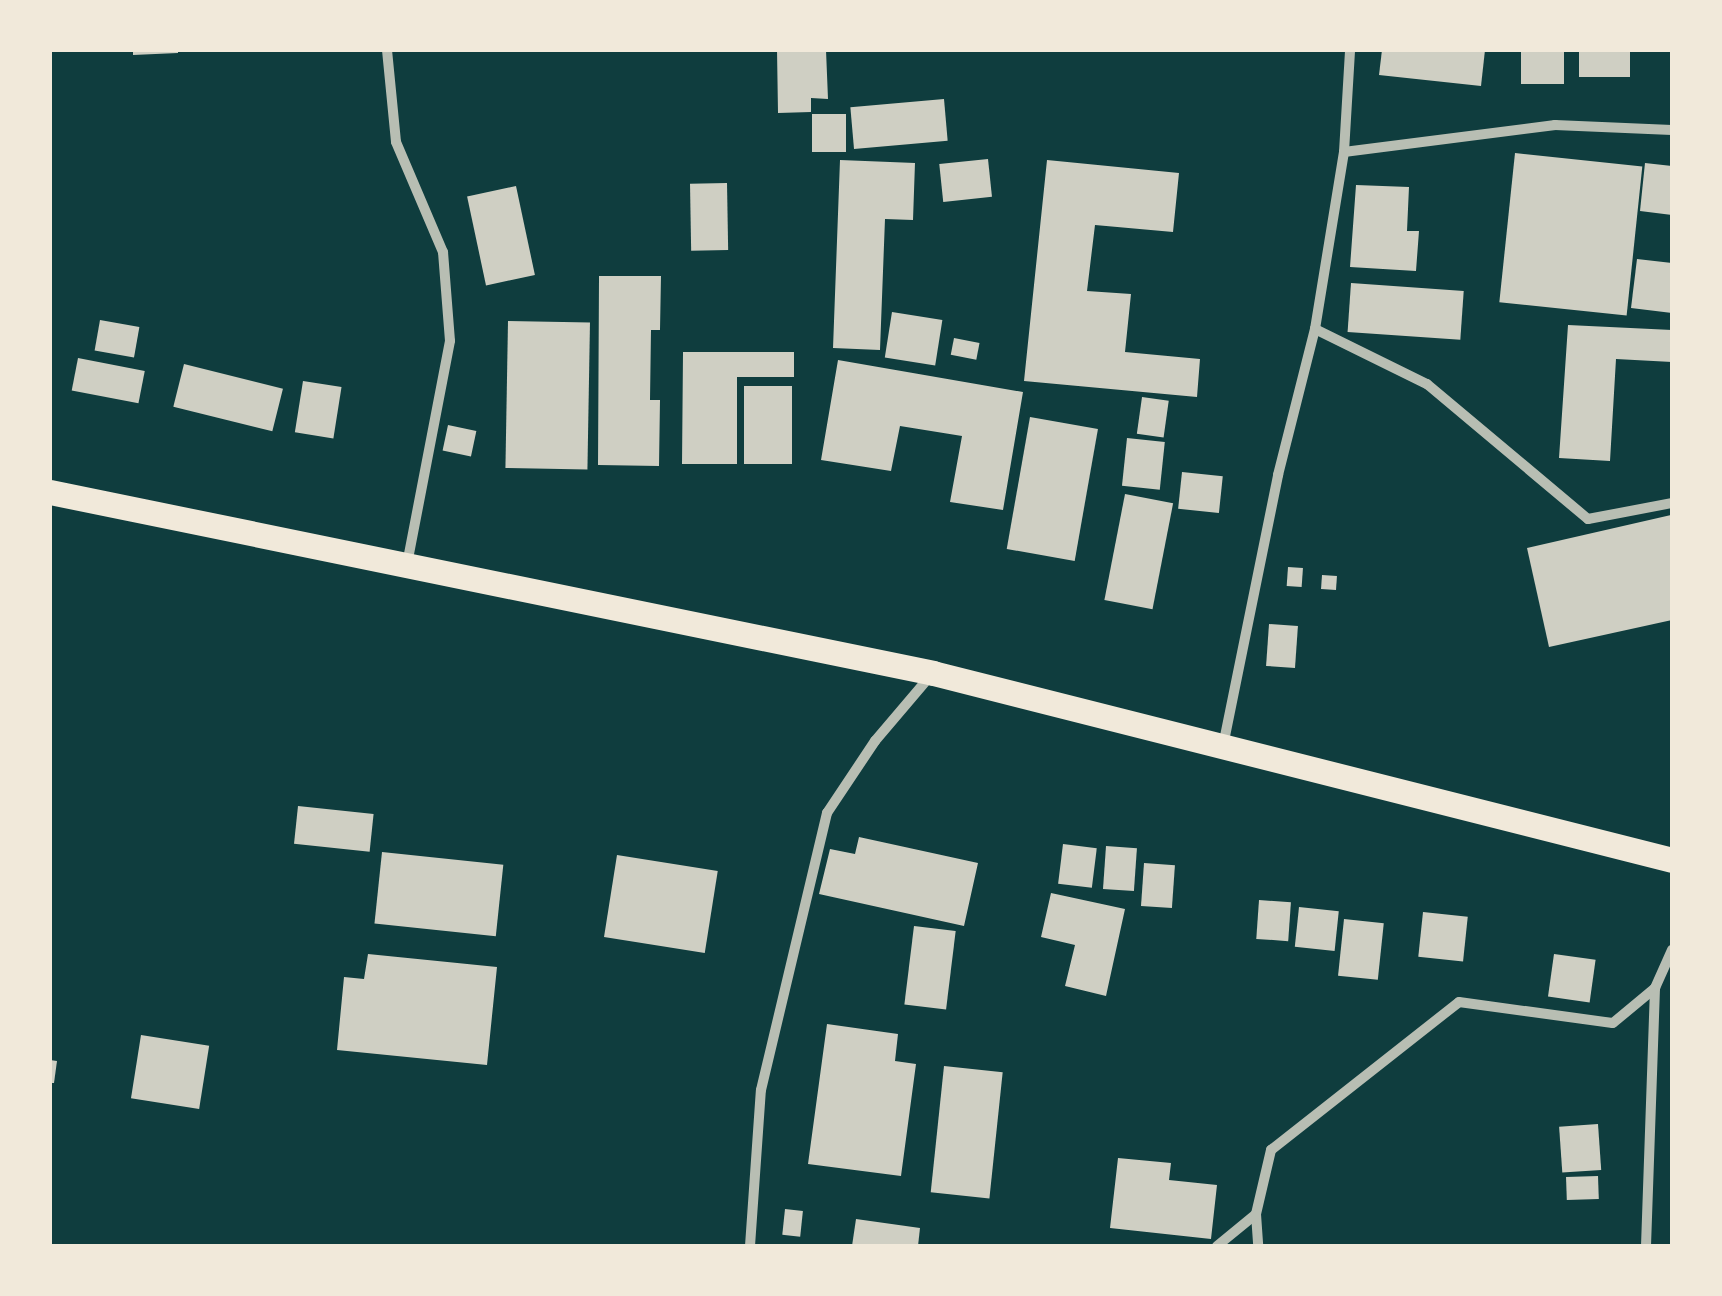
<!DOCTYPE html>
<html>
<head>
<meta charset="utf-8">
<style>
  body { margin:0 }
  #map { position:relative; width:1722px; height:1296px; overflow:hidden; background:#0f3d3e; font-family:"IBM Plex Sans",sans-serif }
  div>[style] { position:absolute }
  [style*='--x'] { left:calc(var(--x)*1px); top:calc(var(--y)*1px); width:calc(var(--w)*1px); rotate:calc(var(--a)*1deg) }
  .building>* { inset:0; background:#cfcfc3; transform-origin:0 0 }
  .minor>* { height:10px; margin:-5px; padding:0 5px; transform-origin:5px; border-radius:5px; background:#b8beb3 }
  .primary>* { height:25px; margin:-12.5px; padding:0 12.5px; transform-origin:12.5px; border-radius:12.5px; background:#f1e9da }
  span { translate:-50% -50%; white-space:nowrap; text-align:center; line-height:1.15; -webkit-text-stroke:8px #f1e9da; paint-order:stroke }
  .frame { position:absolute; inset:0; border:52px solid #f1e9da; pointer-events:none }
</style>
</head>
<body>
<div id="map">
  <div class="building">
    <div style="clip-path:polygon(133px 50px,178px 50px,178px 53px,133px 55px)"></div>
    <div style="clip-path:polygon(777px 50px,826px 50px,828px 99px,811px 98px,811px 112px,778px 113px)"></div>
    <div style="clip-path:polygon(1382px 50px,1485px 50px,1481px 86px,1379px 75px)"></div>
    <div style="left:1521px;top:50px;width:43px;height:34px"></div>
    <div style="left:1579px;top:50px;width:51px;height:27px"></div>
    <div style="left:944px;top:99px;width:42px;height:94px;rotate:85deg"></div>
    <div style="left:812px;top:114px;width:34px;height:38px"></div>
    <div style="left:1515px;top:153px;width:128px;height:150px;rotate:6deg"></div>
    <div style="left:988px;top:159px;width:38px;height:49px;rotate:84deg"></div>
    <div style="clip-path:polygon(840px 160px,915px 163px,913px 220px,885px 219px,880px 350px,833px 348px)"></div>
    <div style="clip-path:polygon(1047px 160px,1179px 173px,1173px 232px,1095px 225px,1087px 291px,1131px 294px,1125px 352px,1200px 359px,1197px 397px,1024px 381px)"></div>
    <div style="clip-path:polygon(1645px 163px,1672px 166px,1672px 215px,1640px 211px)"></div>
    <div style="left:727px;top:183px;width:67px;height:37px;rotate:89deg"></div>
    <div style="clip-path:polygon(1356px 185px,1409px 187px,1407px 231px,1419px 231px,1416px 271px,1350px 267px)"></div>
    <div style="left:516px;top:186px;width:91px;height:50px;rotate:78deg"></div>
    <div style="clip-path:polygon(1637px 259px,1672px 263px,1672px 313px,1631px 308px)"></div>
    <div style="clip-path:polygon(599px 276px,661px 276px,660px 330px,651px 330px,650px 400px,660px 400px,659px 466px,598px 465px)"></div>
    <div style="left:1351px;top:283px;width:113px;height:49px;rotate:4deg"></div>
    <div style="left:892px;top:312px;width:51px;height:46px;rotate:9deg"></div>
    <div style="left:100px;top:320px;width:40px;height:31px;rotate:10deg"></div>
    <div style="left:508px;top:321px;width:82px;height:147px;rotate:1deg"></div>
    <div style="clip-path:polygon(1568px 325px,1672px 330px,1672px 362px,1616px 359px,1610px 461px,1559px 458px)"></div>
    <div style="left:954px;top:338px;width:26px;height:17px;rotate:11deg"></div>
    <div style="clip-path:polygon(683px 352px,794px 352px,794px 377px,737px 377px,737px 464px,682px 464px)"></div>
    <div style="left:78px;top:358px;width:68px;height:33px;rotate:11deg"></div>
    <div style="clip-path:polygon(838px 360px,1023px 392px,1003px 510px,950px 502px,962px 436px,900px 426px,891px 471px,821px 460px)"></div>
    <div style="left:184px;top:364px;width:102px;height:44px;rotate:14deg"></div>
    <div style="left:303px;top:381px;width:39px;height:52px;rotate:9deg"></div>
    <div style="left:744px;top:386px;width:48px;height:78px"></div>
    <div style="left:1142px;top:397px;width:27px;height:37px;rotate:8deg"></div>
    <div style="left:1030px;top:417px;width:69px;height:134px;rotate:10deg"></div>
    <div style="left:448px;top:425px;width:29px;height:26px;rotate:12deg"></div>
    <div style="left:1127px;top:438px;width:38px;height:48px;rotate:6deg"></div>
    <div style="left:1182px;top:472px;width:41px;height:37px;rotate:6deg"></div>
    <div style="left:1125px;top:494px;width:49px;height:108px;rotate:11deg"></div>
    <div style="clip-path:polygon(1671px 515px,1672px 620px,1549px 647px,1527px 548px)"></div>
    <div style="left:1288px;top:567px;width:15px;height:19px;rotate:4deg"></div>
    <div style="left:1322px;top:575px;width:15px;height:14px;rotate:4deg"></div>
    <div style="left:1269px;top:624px;width:29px;height:42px;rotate:4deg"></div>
    <div style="left:298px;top:806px;width:76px;height:38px;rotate:6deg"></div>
    <div style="clip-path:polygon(859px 837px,978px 863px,964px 926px,819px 894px,830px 849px,855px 854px)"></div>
    <div style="left:1063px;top:844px;width:34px;height:40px;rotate:7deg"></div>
    <div style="left:1106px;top:846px;width:31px;height:43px;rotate:4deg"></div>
    <div style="left:382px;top:852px;width:122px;height:72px;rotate:6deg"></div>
    <div style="left:617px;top:855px;width:102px;height:83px;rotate:9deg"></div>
    <div style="left:1144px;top:863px;width:31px;height:43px;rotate:4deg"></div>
    <div style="clip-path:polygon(1051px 893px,1125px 909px,1106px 996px,1065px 986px,1075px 945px,1041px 937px)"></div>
    <div style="left:1259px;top:900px;width:32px;height:39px;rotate:4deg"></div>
    <div style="left:1299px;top:907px;width:40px;height:40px;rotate:6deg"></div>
    <div style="left:1423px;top:912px;width:45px;height:45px;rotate:6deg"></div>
    <div style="left:1344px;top:919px;width:40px;height:57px;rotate:6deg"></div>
    <div style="left:914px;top:926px;width:42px;height:79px;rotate:7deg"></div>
    <div style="clip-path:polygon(368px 954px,497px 967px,487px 1065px,337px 1050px,344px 977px,364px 979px)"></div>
    <div style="left:1554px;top:954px;width:42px;height:43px;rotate:8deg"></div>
    <div style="clip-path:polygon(827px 1024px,898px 1034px,895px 1061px,916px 1064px,901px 1176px,808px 1164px)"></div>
    <div style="left:141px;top:1035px;width:69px;height:64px;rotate:9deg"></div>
    <div style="clip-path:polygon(50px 1060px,57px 1061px,54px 1083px,50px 1083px)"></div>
    <div style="left:944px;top:1066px;width:59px;height:127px;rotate:6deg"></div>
    <div style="left:1598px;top:1124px;width:46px;height:39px;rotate:86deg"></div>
    <div style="clip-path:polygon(1118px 1158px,1171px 1163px,1169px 1180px,1217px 1185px,1211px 1239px,1110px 1228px)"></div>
    <div style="left:1598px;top:1176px;width:23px;height:32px;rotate:88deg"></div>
    <div style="left:785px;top:1209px;width:18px;height:26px;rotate:6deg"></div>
    <div style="clip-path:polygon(856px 1219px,920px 1228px,918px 1246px,852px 1246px)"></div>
  </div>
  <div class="minor">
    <div style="--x:387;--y:50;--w:92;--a:84.4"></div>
    <div style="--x:396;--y:142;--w:120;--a:66.9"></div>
    <div style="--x:443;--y:252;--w:89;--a:85.5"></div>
    <div style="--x:450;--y:341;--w:227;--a:100.9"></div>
    <div style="--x:1344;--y:152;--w:213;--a:-7.3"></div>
    <div style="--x:1555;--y:125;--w:117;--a:2.4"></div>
    <div style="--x:1315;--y:329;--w:125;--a:26.2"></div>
    <div style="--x:1427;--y:384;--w:210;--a:40"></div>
    <div style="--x:1588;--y:519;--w:86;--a:-10.8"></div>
    <div style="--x:1223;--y:746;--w:277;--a:-78.5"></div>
    <div style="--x:1278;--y:475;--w:151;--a:-75.8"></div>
    <div style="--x:1315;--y:329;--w:179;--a:-80.7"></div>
    <div style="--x:1344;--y:152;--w:102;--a:-86.6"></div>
    <div style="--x:1256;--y:1214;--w:32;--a:86"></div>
    <div style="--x:750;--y:1246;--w:156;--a:-86"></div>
    <div style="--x:761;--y:1090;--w:285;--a:-76.6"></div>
    <div style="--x:827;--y:813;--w:87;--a:-56.3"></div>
    <div style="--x:875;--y:741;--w:87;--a:-49.7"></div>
    <div style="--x:1217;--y:1246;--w:50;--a:-39.4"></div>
    <div style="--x:1256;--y:1214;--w:66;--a:-76.8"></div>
    <div style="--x:1271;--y:1150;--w:239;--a:-38.2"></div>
    <div style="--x:1459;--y:1002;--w:155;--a:7.8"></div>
    <div style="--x:1613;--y:1023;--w:55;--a:-39.8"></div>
    <div style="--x:1646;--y:1246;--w:258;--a:-88"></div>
    <div style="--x:1655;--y:988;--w:42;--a:-65.9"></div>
  </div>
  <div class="primary">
    <div style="--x:50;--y:492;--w:901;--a:11.58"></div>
    <div style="--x:933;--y:673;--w:762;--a:14.2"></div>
  </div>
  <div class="frame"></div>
</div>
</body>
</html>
